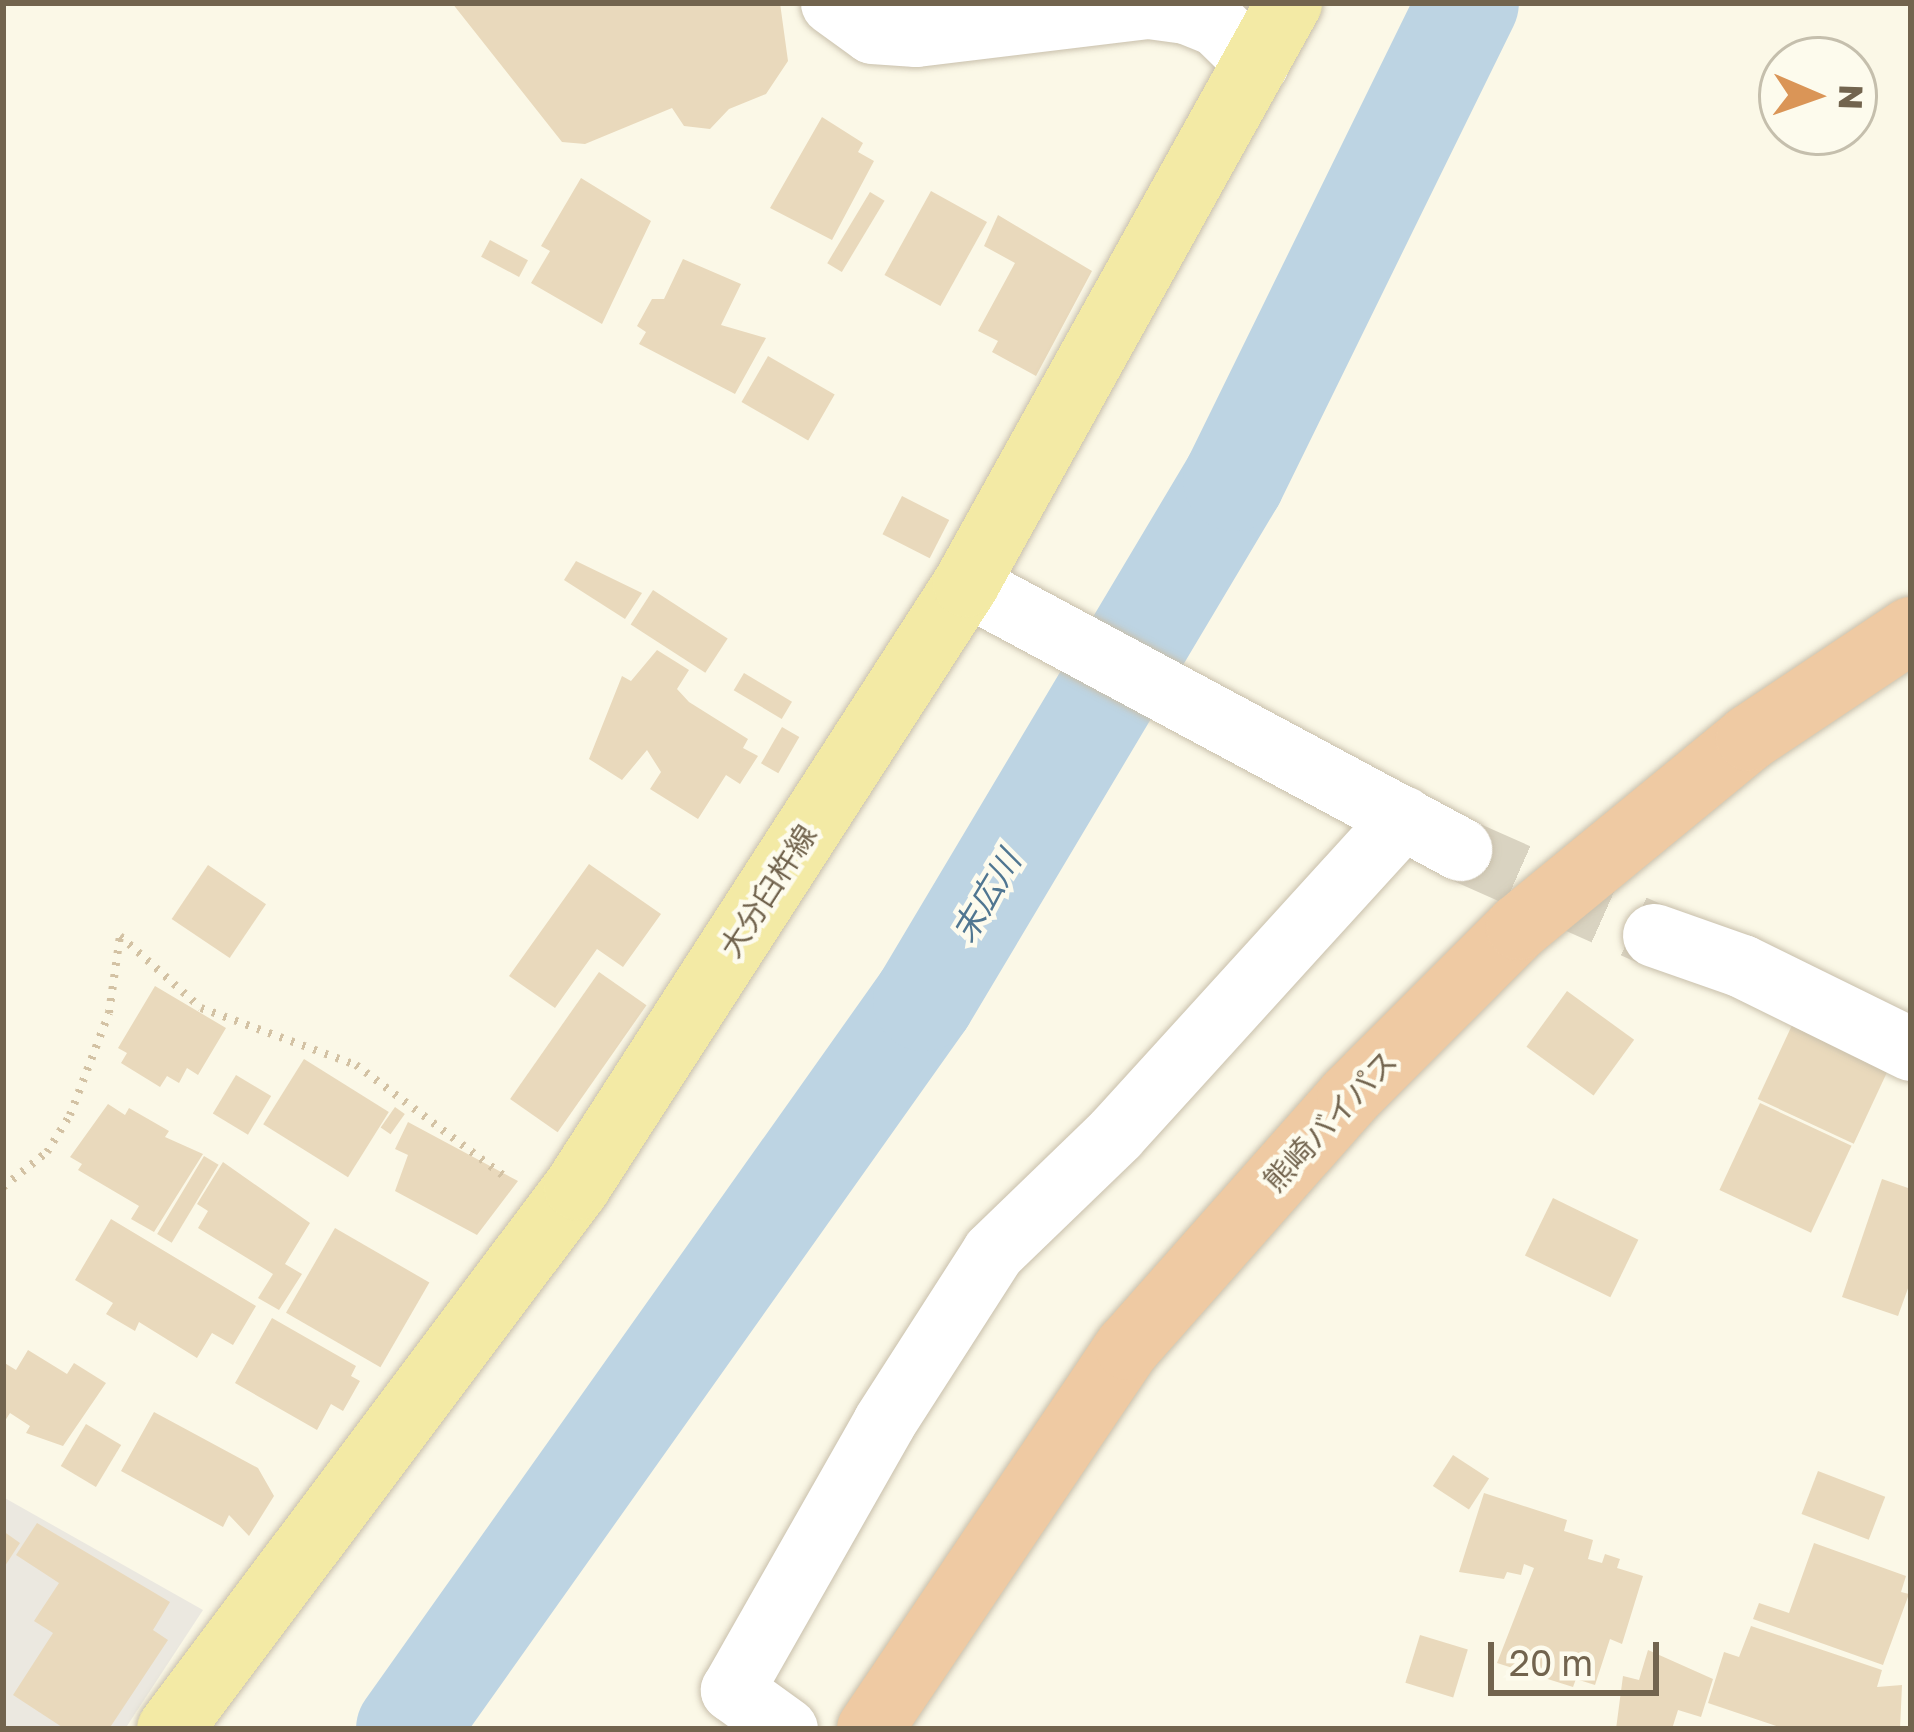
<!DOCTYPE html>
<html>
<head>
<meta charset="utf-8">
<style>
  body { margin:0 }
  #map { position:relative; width:1914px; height:1732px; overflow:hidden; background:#fbf8e7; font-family:"Golos Text","Noto Sans JP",sans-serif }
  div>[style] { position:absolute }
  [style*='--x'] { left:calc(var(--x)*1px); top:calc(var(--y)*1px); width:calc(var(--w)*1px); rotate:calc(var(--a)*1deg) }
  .industrial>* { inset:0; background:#ebe8e0 }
  .river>* { height:102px; margin:-51px; padding:0 51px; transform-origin:51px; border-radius:51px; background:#bdd4e3 }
  .building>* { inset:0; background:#e9d9bc; transform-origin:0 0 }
  .street-tunnel>* { height:63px; margin-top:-31.5px; transform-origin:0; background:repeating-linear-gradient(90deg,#d9d3c1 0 63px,transparent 0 95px) }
  .path>* { height:8px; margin-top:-4px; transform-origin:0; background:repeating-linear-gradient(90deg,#d3c2a4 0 3px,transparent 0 12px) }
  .roads { filter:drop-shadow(0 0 3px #c9c0ac) drop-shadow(0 0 3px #c9c0ac) }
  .street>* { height:63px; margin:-31.5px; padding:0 31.5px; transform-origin:31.5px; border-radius:31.5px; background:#fff }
  .primary>* { height:66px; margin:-33px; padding:0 33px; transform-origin:33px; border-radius:33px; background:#f3eaa5 }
  .highway>* { height:66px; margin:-33px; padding:0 33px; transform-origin:33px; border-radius:33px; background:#efcaa3 }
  span { translate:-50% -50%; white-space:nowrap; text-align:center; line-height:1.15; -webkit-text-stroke:9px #fdfbed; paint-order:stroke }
  .street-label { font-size:30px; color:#72644e }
  .water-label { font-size:33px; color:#507691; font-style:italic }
  .frame { position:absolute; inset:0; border:6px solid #72644e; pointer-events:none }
  .north { position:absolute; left:1758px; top:36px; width:120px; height:120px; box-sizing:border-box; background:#fdfbed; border:3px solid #c5bfad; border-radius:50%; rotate:92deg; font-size:33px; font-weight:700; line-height:48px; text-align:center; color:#72644e }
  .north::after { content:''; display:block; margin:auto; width:42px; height:54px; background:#da9557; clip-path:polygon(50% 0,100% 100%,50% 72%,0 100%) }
  .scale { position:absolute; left:1488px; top:1642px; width:171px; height:54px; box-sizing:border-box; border:6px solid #72644e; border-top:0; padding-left:15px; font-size:36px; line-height:42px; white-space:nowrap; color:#72644e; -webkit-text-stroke:9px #fdfbed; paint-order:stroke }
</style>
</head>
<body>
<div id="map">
  <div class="industrial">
    <div style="clip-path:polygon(3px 1497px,203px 1610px,125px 1729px,3px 1729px)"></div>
  </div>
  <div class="river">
    <div style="--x:407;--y:1729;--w:894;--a:-54.66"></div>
    <div style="--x:924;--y:1000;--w:605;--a:-59.2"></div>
    <div style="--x:1234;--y:480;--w:531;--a:-63.87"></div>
  </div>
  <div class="building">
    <div style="clip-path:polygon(452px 3px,780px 3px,788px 61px,766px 94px,729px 109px,710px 129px,684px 126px,672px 108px,585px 144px,562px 142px)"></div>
    <div style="clip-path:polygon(822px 117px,863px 143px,858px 152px,874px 161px,832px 240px,770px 208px)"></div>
    <div style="clip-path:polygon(581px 178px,651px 221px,602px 324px,531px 283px,550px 251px,541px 246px)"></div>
    <div style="left:931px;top:191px;width:64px;height:96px;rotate:29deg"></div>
    <div style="left:870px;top:192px;width:17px;height:83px;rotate:31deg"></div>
    <div style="clip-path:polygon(998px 215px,1092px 271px,1036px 376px,992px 352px,998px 341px,978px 331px,1015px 263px,984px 246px)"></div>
    <div style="left:490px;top:240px;width:43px;height:19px;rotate:28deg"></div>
    <div style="clip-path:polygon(683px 259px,741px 284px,721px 325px,766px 338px,735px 394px,639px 344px,646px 332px,637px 326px,652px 299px,664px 299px)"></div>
    <div style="left:768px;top:356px;width:77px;height:53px;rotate:30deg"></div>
    <div style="left:902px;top:496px;width:53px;height:43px;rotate:27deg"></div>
    <div style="clip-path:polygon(576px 561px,642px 593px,625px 619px,564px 580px)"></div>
    <div style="left:653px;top:590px;width:89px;height:41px;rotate:33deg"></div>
    <div style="clip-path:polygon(657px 650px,689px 670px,677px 689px,689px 702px,748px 739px,743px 748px,758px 756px,740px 784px,726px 775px,698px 819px,650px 789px,661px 772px,647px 750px,622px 780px,589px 759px,622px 676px,631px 681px)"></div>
    <div style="left:744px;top:673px;width:56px;height:20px;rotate:31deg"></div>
    <div style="left:782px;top:727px;width:20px;height:42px;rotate:30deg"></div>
    <div style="clip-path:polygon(589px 864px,661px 914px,623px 967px,597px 949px,555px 1008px,509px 976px)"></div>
    <div style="left:208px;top:865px;width:70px;height:65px;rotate:34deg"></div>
    <div style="left:599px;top:972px;width:58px;height:155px;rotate:35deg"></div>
    <div style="clip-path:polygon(155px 986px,226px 1028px,198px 1075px,187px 1068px,179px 1083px,167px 1076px,160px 1087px,121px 1063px,127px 1053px,118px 1048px)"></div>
    <div style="left:1567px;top:991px;width:83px;height:69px;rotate:36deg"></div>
    <div style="left:1794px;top:1021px;width:106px;height:86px;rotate:25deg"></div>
    <div style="left:304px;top:1059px;width:100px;height:77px;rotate:32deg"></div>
    <div style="left:236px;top:1075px;width:41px;height:45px;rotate:31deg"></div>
    <div style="left:1760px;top:1103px;width:101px;height:96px;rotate:25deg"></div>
    <div style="clip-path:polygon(108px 1104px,125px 1115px,129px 1108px,169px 1131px,165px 1137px,203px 1154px,154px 1232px,131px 1219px,139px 1206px,78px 1170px,82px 1164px,70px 1157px)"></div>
    <div style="left:395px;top:1107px;width:12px;height:25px;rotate:35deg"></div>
    <div style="clip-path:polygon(408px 1122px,518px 1181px,477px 1235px,395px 1191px,408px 1155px,395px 1149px)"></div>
    <div style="left:204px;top:1156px;width:17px;height:91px;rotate:31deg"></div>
    <div style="clip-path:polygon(223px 1162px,310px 1223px,285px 1264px,302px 1274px,279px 1310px,258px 1298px,273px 1274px,198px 1228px,208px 1211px,197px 1204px)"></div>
    <div style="clip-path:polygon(1882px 1179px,1911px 1189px,1911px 1280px,1898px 1316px,1842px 1297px)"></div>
    <div style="left:1553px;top:1198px;width:95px;height:64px;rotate:26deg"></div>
    <div style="clip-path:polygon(111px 1219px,256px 1306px,233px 1345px,212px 1333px,197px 1358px,139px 1322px,135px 1331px,106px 1314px,113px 1303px,75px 1280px)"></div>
    <div style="left:335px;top:1228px;width:109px;height:98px;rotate:30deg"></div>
    <div style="clip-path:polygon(272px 1318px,356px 1366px,351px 1376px,360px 1381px,343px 1411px,331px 1404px,317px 1430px,235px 1383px)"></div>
    <div style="clip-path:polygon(28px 1350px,67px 1374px,74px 1363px,106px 1383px,63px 1446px,26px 1433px,30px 1426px,10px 1413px,3px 1424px,3px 1362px,16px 1370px)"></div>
    <div style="clip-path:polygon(154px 1412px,258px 1468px,274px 1496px,249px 1536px,229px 1515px,223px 1527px,121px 1471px)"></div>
    <div style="left:86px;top:1424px;width:41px;height:49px;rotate:31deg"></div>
    <div style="left:1453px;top:1455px;width:43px;height:37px;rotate:33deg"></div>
    <div style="left:1818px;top:1471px;width:72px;height:46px;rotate:21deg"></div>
    <div style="clip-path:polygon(1484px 1493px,1567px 1520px,1564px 1531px,1593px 1540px,1588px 1559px,1602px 1563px,1605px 1554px,1620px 1559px,1617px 1568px,1643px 1576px,1622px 1644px,1610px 1639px,1595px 1685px,1576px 1679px,1573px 1687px,1497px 1663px,1534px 1568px,1524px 1564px,1521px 1575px,1507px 1572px,1504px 1579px,1459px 1572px)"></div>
    <div style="clip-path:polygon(37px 1523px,170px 1602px,153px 1630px,168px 1640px,109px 1729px,65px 1729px,13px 1695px,53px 1633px,34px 1621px,59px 1583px,16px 1555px)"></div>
    <div style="clip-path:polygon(3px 1531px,20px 1543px,3px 1569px)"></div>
    <div style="clip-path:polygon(1814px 1543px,1906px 1576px,1901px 1592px,1909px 1594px,1883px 1665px,1753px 1619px,1759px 1603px,1789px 1613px)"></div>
    <div style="clip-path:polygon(1751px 1626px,1882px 1670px,1877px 1687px,1902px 1685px,1900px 1729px,1785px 1729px,1708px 1703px,1724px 1652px,1739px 1657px)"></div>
    <div style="left:1420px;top:1635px;width:50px;height:50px;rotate:17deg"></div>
    <div style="clip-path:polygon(1648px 1650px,1713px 1679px,1701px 1717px,1678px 1710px,1672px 1729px,1616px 1729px,1623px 1676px,1639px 1680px)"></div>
  </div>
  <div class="street-tunnel">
    <div style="--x:1460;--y:849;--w:212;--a:23.9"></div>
  </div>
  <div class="path">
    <div style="--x:3;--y:1187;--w:56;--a:-38.5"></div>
    <div style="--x:47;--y:1152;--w:44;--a:-58.1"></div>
    <div style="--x:70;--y:1115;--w:109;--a:-69.1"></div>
    <div style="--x:109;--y:1013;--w:78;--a:-81.9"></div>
    <div style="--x:120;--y:936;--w:108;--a:41.6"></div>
    <div style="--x:201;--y:1008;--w:165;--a:20.2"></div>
    <div style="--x:356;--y:1065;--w:190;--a:36.9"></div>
  </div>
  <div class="roads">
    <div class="street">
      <div style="--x:832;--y:3;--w:49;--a:35.9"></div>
      <div style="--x:872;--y:32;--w:44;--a:3.9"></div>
      <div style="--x:916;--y:35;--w:235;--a:-6.9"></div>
      <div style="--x:1149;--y:7;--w:37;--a:8"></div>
      <div style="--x:1186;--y:12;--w:32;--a:22"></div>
      <div style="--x:1216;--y:24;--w:57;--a:44.3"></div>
      <div style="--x:966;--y:584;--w:561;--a:28.21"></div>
      <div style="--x:1654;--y:935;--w:93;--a:19.4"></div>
      <div style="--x:1742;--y:966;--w:188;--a:26.2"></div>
      <div style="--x:786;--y:1729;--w:67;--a:-144.2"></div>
      <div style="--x:732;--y:1690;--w:308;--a:-60.4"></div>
      <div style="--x:884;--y:1422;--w:202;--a:-57.3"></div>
      <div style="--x:993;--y:1252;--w:170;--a:-44"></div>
      <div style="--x:1115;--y:1134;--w:428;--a:-47.7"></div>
    </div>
    <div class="primary">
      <div style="--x:170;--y:1729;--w:678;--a:-53.1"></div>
      <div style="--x:577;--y:1187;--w:718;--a:-57.17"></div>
      <div style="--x:966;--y:584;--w:665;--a:-60.93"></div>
    </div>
    <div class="highway">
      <div style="--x:870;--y:1729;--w:461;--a:-56"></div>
      <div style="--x:1128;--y:1347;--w:335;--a:-48.5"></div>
      <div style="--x:1350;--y:1096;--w:239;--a:-45"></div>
      <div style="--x:1519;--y:927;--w:298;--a:-39.4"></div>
      <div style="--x:1749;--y:738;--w:195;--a:-33.7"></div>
    </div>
  </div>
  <div class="street-label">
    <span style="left:768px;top:891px;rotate:-57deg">大分臼杵線</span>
    <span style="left:1330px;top:1121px;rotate:-47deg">熊崎バイパス</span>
  </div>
  <div class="water-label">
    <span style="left:986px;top:896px;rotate:-59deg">末広川</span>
  </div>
  <div class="frame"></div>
  <div class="north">N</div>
  <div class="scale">20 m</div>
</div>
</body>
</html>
